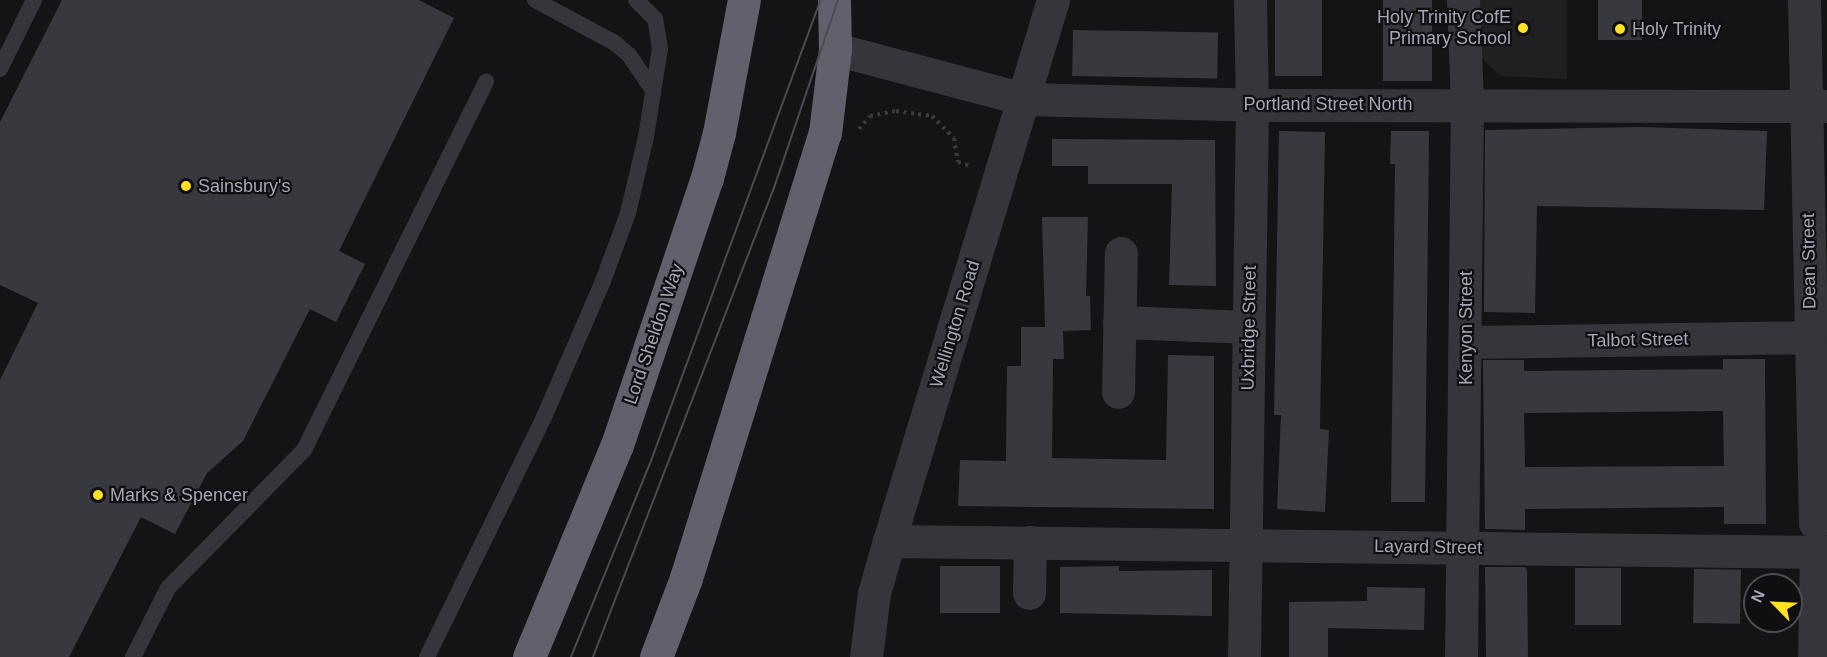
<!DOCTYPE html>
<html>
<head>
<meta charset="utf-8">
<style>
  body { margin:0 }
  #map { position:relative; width:1827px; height:657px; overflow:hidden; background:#141416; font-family:Helvetica,sans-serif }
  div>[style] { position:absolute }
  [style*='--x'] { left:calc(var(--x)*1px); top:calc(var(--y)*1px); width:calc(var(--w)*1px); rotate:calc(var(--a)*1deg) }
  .built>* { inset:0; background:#202023 }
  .building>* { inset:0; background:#38393e; transform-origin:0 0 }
  .path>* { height:4px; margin-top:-2px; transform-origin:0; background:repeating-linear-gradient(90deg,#3a3b42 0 3px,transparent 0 7.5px) }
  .lane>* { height:16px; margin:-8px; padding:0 8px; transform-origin:8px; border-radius:8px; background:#35353b }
  .street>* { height:33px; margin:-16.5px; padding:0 16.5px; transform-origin:16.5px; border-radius:16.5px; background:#35353b }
  .highway>* { height:33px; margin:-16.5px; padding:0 16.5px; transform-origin:16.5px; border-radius:16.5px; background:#60616d }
  .tram>* { height:1.5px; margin:-0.75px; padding:0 0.75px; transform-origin:0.75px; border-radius:0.75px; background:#494a52 }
  .dots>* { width:16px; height:16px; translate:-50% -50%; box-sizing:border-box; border:3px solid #0f0f11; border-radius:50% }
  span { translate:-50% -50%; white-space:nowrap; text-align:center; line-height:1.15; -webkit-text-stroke:4.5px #0f0f11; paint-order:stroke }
  .poi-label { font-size:18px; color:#a4a7b7 }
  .right { translate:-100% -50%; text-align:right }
  .left { translate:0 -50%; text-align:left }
  .street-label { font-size:18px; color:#a4a7b7 }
  .north { position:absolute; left:1743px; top:573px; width:60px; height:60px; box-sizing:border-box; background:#0f0f11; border:2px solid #4b4c53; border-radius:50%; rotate:294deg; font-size:16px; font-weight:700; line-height:24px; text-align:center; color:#a4a7b7 }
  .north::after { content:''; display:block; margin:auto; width:21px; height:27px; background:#ffe123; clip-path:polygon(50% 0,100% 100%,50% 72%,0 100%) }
</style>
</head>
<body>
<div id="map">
  <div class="built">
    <div style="clip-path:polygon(1479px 0,1567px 0,1567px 79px,1500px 76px,1479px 55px)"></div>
  </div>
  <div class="building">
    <div style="clip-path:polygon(62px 0,419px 0,454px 18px,339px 251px,365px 264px,336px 322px,310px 309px,243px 441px,207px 473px,175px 534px,141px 517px,69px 657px,0 657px,0 380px,38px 303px,0 285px,0 122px)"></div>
    <div style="left:1275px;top:0;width:47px;height:76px"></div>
    <div style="left:1383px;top:0;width:49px;height:81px"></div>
    <div style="left:1598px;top:0;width:44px;height:40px"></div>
    <div style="left:1073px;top:30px;width:145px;height:46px;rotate:1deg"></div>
    <div style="clip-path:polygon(1641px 127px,1767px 131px,1764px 210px,1537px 206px,1535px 313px,1484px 312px,1485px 130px)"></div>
    <div style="clip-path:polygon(1279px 131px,1325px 132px,1320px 429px,1329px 430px,1325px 512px,1277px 509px,1281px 415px,1274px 415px)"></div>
    <div style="clip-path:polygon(1391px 131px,1429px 131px,1425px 502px,1391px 502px,1395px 164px,1390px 164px)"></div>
    <div style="clip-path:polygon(1052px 139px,1215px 140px,1216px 286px,1169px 285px,1172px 184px,1088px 184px,1088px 166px,1052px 166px)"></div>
    <div style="clip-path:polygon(1042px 217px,1088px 217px,1086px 296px,1090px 296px,1091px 330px,1063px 331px,1064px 359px,1053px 359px,1052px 458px,1166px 460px,1168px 355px,1214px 356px,1214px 509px,958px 506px,960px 460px,1006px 461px,1007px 366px,1021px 366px,1021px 327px,1045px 327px)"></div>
    <div style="clip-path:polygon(evenodd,1723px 359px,1765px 359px,1766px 524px,1724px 524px,1724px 507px,1525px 509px,1525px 530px,1485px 529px,1483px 360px,1524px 360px,1524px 371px,1723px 369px,1723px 359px,1723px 411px,1724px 466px,1525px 467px,1524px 413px,1723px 411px)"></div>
    <div style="left:940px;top:566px;width:60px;height:47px"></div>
    <div style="clip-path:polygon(1119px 566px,1119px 571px,1212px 570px,1212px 616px,1060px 613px,1060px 567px)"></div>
    <div style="clip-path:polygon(1485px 567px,1525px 567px,1527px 571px,1528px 657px,1486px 657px)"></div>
    <div style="left:1575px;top:568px;width:46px;height:57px"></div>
    <div style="left:1694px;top:569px;width:47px;height:54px;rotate:1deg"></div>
    <div style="clip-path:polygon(1367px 587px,1425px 588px,1424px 630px,1328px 628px,1328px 657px,1289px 657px,1289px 602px,1367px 601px)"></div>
  </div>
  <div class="path">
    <div style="--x:859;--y:129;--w:17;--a:-50"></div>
    <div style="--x:870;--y:116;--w:26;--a:-11"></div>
    <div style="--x:896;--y:111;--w:36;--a:8"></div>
    <div style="--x:932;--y:116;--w:31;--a:45"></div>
    <div style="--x:954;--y:138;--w:24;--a:81"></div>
    <div style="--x:958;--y:162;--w:14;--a:17"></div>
  </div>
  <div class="lane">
    <div style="--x:535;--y:0;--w:91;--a:28.3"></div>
    <div style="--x:615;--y:43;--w:18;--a:41"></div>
    <div style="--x:629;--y:55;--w:42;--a:55.6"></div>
    <div style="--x:0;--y:69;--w:77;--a:-63.8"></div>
    <div style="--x:133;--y:657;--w:77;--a:-63.1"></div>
    <div style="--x:168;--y:588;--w:194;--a:-45.4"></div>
    <div style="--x:304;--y:450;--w:411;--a:-63.7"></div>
    <div style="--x:427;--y:657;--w:267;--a:-64"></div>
    <div style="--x:544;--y:417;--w:148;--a:-66.5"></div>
    <div style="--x:603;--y:281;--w:72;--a:-69.8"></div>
    <div style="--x:628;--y:213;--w:78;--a:-76.7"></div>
    <div style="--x:646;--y:137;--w:89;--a:-81"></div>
    <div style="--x:660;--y:49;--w:30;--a:-99"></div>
    <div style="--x:655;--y:19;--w:27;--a:-135"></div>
  </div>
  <div class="street">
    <div style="--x:1804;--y:0;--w:523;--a:88.8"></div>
    <div style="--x:835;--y:49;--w:196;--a:14.8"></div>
    <div style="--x:1024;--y:99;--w:242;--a:1.4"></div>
    <div style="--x:1266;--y:105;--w:561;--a:0.1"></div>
    <div style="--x:1119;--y:322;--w:130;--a:2.2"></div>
    <div style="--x:1465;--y:342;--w:345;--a:-0.8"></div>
    <div style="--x:1118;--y:392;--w:139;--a:-88.8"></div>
    <div style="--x:889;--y:541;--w:938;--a:0.67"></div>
    <div style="--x:1029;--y:593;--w:51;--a:-88.9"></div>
    <div style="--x:866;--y:657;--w:64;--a:-82.9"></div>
    <div style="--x:874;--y:593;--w:54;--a:-73.9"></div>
    <div style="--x:889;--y:541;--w:565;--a:-73.14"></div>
    <div style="--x:1244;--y:657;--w:552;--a:-89.17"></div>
    <div style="--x:1252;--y:105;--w:105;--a:-91.1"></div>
    <div style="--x:1461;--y:657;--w:553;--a:-89.38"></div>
    <div style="--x:1467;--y:104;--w:104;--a:-92.2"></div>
    <div style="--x:1814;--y:657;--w:106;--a:-88.9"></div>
  </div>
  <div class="highway">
    <div style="--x:529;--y:657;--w:230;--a:-67.5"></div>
    <div style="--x:617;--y:445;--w:282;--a:-71.4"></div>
    <div style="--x:707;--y:178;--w:47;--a:-75.1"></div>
    <div style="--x:719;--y:133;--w:135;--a:-79.4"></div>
    <div style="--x:656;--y:657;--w:85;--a:-69.2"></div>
    <div style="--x:686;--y:578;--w:466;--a:-72.7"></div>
    <div style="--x:825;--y:133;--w:85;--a:-83.2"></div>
    <div style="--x:835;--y:49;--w:49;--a:-91.2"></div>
  </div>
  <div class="tram">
    <div style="--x:571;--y:657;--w:212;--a:-67.8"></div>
    <div style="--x:651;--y:461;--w:491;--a:-69.8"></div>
    <div style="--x:593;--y:657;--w:503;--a:-68.9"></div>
    <div style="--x:774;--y:188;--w:199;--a:-71.2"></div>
  </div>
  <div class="dots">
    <div style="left:1523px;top:28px;background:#ffe123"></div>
    <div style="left:1620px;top:29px;background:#ffe123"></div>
    <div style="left:186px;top:186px;background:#ffe123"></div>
    <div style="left:98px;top:495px;background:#ffe123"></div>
  </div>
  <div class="poi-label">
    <span class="right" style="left:1511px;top:28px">Holy Trinity CofE<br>Primary School</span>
    <span class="left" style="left:1632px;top:29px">Holy Trinity</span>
    <span class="left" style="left:198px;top:186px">Sainsbury's</span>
    <span class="left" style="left:110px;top:495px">Marks &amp; Spencer</span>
  </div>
  <div class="street-label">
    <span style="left:1328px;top:104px">Portland Street North</span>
    <span style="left:1809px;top:261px;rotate:-91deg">Dean Street</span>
    <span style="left:955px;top:324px;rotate:-73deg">Wellington Road</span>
    <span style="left:1249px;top:328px;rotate:-89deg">Uxbridge Street</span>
    <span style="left:1466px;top:328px;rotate:-90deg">Kenyon Street</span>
    <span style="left:654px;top:334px;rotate:-71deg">Lord Sheldon Way</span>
    <span style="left:1638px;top:340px;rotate:-1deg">Talbot Street</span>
    <span style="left:1428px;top:547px;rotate:1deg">Layard Street</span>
  </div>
  <div class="north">N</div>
</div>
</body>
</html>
